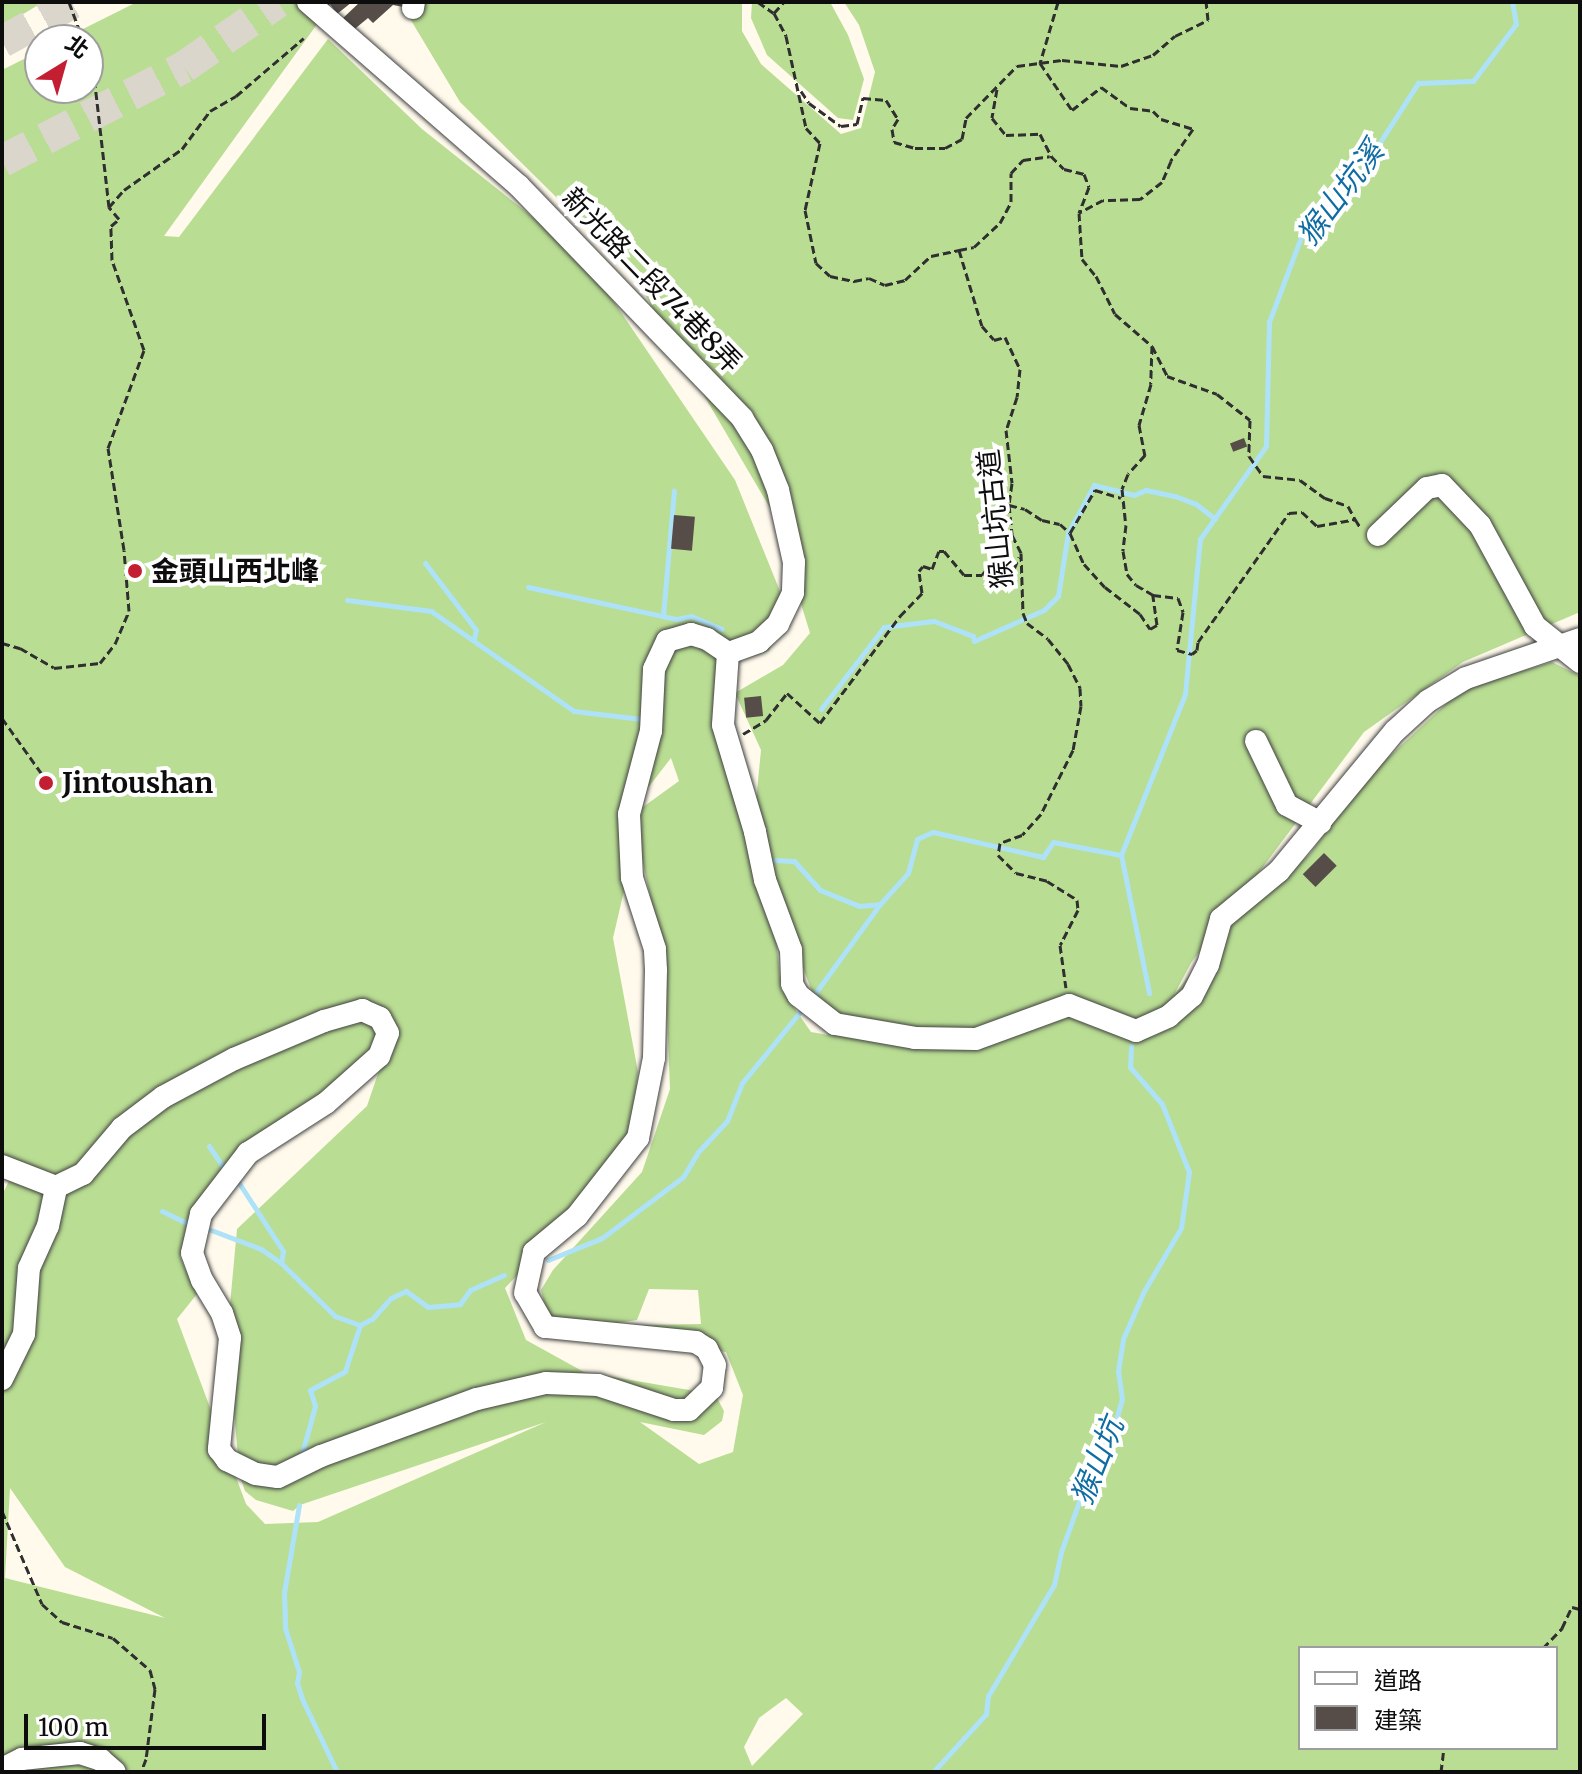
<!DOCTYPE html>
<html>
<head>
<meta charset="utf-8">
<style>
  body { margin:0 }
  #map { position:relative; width:1582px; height:1774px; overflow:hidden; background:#fffaec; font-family:Merriweather,"Noto Sans TC",serif }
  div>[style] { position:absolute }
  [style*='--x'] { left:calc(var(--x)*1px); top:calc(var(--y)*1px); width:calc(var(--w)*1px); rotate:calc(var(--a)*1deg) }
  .forest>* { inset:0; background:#b9dd93 }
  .stream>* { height:5px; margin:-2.5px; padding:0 2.5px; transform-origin:2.5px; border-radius:2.5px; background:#aee2f9 }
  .building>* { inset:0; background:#564d48; transform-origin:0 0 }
  .highway-tunnel>* { height:32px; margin-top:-16px; transform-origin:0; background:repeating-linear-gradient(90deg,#dbd6cb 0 32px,transparent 0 48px) }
  .path>* { height:3px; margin-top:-1.5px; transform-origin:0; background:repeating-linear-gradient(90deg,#2f2f2f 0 8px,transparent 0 12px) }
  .roads { filter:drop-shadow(0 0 2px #404040) drop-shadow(0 0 2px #404040) }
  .minor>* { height:22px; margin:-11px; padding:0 11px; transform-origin:11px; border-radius:11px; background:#fff }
  .dots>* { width:22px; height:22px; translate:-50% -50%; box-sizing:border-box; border:4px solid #fff; border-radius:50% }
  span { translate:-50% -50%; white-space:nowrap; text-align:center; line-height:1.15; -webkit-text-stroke:8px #fff; paint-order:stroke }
  .street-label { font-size:28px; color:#0d0d0d }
  .poi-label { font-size:28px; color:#0d0d0d; font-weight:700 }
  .left { translate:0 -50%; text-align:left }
  .water-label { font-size:30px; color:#106da4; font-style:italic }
  .frame { position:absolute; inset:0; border:4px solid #0d0d0d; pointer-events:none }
  .legend { position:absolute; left:1298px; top:1646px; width:260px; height:104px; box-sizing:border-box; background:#fff; border:2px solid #9e9e9e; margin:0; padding:10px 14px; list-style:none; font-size:24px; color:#0d0d0d }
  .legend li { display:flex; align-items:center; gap:16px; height:40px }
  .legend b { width:40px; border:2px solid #9e9e9e }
  .north { position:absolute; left:24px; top:24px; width:80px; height:80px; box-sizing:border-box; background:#fff; border:2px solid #9e9e9e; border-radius:50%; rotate:37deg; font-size:22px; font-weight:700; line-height:32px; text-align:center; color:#0d0d0d }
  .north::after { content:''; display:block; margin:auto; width:28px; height:36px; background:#c31e31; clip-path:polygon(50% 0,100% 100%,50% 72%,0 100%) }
  .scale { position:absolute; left:24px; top:1714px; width:242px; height:36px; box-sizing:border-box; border:4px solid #0d0d0d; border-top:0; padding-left:10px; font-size:24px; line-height:28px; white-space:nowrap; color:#0d0d0d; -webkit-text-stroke:6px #fff; paint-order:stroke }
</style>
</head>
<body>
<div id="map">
  <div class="forest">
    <div style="clip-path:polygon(2px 2px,43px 2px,2px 27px)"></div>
    <div style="clip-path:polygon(evenodd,137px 2px,333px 2px,164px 236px,179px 237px,328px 39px,422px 129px,584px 258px,735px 480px,786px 606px,769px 651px,722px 667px,715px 717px,739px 796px,763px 902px,775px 927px,781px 989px,811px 1032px,828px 1035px,753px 833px,761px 750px,735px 693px,783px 665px,810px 633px,773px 513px,631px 271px,460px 102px,400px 2px,742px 2px,742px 31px,761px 64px,841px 134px,861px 128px,875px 72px,859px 25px,844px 2px,1580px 2px,1580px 612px,1463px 662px,1364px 732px,1191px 963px,1174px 995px,1235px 915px,1309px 855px,1366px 778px,1462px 689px,1552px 662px,1580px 676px,1580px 1772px,2px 1772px,2px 1195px,10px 1179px,2px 1176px,2px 70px,40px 51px,40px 88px,88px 88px,88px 40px,61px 40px,137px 2px,671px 758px,679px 781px,643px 807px,647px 789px,671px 758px,137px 2px,641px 818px,639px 844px,665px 966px,670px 1089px,642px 1172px,553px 1270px,541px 1290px,552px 1333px,637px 1320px,649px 1289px,698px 1290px,701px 1324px,644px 1325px,635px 1339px,726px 1352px,743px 1395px,733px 1452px,699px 1464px,640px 1422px,704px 1435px,722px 1421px,724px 1411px,717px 1398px,695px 1391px,584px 1372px,526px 1340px,505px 1288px,629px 1158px,638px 1072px,613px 938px,641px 818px,137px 2px,1163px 1011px,1144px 1037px,1120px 1036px,1068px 1016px,1149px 1025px,1163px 1011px,137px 2px,386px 1050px,367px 1106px,237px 1229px,227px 1337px,240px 1477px,245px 1491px,256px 1500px,293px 1511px,300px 1505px,546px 1422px,318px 1522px,265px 1524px,246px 1504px,177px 1319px,197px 1294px,180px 1257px,209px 1191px,254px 1139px,386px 1050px,137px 2px,10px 1488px,65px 1567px,165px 1618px,5px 1578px,10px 1488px,137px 2px,1300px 1648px,1556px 1648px,1556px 1748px,1300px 1748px,1300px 1648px,137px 2px,786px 1698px,803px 1714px,752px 1766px,744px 1747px,759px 1718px,786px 1698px)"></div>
    <div style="clip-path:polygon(752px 2px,830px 2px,848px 35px,864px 79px,853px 120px,838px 118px,767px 55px,751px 18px)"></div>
  </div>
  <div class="stream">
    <div style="--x:425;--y:563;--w:84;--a:52.7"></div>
    <div style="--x:476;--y:630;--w:9;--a:103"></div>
    <div style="--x:528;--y:587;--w:151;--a:12.2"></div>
    <div style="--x:676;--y:619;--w:15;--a:-11"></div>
    <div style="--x:691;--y:616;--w:33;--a:23"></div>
    <div style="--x:347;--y:600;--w:85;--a:7.5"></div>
    <div style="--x:431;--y:611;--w:174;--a:35"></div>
    <div style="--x:574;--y:711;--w:68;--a:6.7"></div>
    <div style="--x:663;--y:616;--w:126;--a:-85"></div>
    <div style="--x:821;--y:709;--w:103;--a:-52.5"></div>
    <div style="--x:884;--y:627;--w:50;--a:-6.8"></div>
    <div style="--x:934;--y:621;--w:42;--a:21"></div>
    <div style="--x:973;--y:636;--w:5;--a:79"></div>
    <div style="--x:974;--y:641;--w:77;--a:-23.9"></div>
    <div style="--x:1044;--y:610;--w:20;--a:-45"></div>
    <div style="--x:1058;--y:596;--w:64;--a:-81"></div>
    <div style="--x:1068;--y:533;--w:55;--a:-61.6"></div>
    <div style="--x:1094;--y:485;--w:41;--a:14"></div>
    <div style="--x:1134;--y:495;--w:13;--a:-23"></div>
    <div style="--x:1146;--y:490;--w:30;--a:12"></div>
    <div style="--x:1175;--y:496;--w:22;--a:21"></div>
    <div style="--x:1196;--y:504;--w:24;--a:38"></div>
    <div style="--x:1121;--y:855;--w:173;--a:-68.3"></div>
    <div style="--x:1185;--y:694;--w:156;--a:-84.5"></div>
    <div style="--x:1200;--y:539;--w:114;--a:-54.6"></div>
    <div style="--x:1266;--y:446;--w:124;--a:-88.6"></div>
    <div style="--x:1269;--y:322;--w:94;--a:-69.4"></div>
    <div style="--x:1302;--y:234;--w:75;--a:-45"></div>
    <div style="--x:1355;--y:181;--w:117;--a:-57.3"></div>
    <div style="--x:1418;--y:83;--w:55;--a:-2.1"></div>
    <div style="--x:1473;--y:81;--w:71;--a:-53"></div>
    <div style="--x:1516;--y:24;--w:22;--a:-100"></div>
    <div style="--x:1121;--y:855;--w:141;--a:78.5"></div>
    <div style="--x:775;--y:860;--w:19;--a:3"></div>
    <div style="--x:794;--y:861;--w:39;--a:48"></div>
    <div style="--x:820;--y:890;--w:42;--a:22.3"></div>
    <div style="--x:859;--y:906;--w:21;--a:-5"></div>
    <div style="--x:880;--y:904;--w:42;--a:-47.9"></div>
    <div style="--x:908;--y:873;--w:35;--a:-75"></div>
    <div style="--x:917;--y:839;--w:17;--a:-24"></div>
    <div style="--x:933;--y:832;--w:113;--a:12.8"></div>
    <div style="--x:1043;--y:857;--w:18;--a:-56"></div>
    <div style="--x:1053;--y:842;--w:69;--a:10.8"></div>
    <div style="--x:811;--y:999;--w:117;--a:-54"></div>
    <div style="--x:209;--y:1146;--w:23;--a:56"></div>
    <div style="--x:239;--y:1183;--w:81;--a:57.1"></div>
    <div style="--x:283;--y:1251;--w:12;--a:99"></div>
    <div style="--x:281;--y:1263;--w:76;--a:44.5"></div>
    <div style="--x:335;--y:1316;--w:27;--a:20"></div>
    <div style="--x:162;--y:1211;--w:28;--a:26"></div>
    <div style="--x:211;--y:1230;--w:53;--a:20.8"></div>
    <div style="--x:261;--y:1249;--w:24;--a:35"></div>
    <div style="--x:548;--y:1260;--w:58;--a:-22.2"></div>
    <div style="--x:602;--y:1238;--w:101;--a:-37"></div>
    <div style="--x:683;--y:1177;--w:29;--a:-59"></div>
    <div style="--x:698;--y:1152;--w:42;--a:-46.9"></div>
    <div style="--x:727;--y:1121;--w:41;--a:-68.5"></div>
    <div style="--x:742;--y:1083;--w:98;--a:-50.8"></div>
    <div style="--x:301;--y:1457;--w:53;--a:-74.6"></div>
    <div style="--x:315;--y:1406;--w:17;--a:-107"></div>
    <div style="--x:310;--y:1390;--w:40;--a:-28"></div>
    <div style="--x:345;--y:1371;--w:48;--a:-71.9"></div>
    <div style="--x:360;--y:1325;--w:13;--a:-27"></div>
    <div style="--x:372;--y:1319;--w:28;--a:-48"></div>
    <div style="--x:391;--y:1298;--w:17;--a:-25"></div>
    <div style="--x:406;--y:1291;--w:27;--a:36"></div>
    <div style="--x:428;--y:1307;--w:32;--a:-5"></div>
    <div style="--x:460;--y:1304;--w:17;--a:-54"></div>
    <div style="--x:470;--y:1290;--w:37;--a:-24"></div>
    <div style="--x:299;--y:1505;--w:89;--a:99.7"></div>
    <div style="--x:284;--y:1593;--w:35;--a:88"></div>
    <div style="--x:285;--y:1628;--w:46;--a:72.3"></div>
    <div style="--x:299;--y:1672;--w:11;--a:100"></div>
    <div style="--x:297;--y:1683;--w:19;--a:72"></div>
    <div style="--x:303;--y:1701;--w:79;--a:64.4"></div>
    <div style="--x:933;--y:1772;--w:79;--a:-47.6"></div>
    <div style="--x:986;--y:1714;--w:18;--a:-84"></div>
    <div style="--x:988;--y:1696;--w:129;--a:-59.3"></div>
    <div style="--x:1054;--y:1585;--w:34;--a:-78"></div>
    <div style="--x:1061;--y:1552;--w:63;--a:-70.4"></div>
    <div style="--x:1082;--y:1493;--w:72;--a:-63.8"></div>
    <div style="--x:1114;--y:1428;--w:30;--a:-75"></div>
    <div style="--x:1122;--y:1399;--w:28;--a:-98"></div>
    <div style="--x:1118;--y:1371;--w:32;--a:-81"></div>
    <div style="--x:1123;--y:1339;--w:52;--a:-66.4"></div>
    <div style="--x:1144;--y:1291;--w:73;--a:-59.6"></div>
    <div style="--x:1181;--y:1228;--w:57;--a:-81.9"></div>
    <div style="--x:1189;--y:1172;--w:73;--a:-111.7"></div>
    <div style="--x:1162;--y:1104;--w:49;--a:-130.9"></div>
    <div style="--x:1130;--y:1067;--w:21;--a:-87"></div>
  </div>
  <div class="building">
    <div style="clip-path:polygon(316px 2px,352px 2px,337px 14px,330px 4px,325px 8px)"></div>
    <div style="clip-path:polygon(360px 2px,410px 2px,409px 8px,393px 5px,373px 23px,368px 18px,351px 32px,341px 20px)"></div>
    <div style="left:1244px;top:438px;width:9px;height:15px;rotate:69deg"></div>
    <div style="left:674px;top:515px;width:21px;height:34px;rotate:5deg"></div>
    <div style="left:761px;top:696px;width:20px;height:17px;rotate:84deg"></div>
    <div style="left:1324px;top:853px;width:18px;height:30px;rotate:45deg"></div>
  </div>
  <div class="highway-tunnel">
    <div style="--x:2;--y:42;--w:82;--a:-29.1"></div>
    <div style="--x:2;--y:161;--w:205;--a:-27.3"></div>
    <div style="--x:184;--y:67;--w:114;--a:-34.7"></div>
  </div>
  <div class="path">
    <div style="--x:69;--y:2;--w:40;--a:69.8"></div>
    <div style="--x:745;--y:2;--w:11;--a:0"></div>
    <div style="--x:758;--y:2;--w:19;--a:35"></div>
    <div style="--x:774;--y:13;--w:26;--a:62"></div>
    <div style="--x:786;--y:36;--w:94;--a:77.7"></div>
    <div style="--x:806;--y:128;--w:21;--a:47"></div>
    <div style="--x:820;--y:143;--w:69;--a:102.6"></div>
    <div style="--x:805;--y:210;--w:54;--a:78.3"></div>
    <div style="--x:816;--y:263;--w:19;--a:43"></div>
    <div style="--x:830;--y:276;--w:25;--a:12"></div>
    <div style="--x:854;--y:281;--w:15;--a:-11"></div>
    <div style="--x:869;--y:278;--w:17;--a:24"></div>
    <div style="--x:885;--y:285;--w:21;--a:-14"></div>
    <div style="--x:905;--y:280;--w:35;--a:-43"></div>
    <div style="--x:931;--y:256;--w:29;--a:-12"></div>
    <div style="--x:959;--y:250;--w:79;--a:73.2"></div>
    <div style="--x:982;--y:326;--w:18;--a:49"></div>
    <div style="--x:994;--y:340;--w:11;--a:-15"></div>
    <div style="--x:1005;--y:337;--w:35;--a:65"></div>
    <div style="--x:1020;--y:369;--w:28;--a:96"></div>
    <div style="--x:1017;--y:397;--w:35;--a:108"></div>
    <div style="--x:1006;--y:430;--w:53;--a:83.5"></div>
    <div style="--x:1012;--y:483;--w:22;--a:98"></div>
    <div style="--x:1009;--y:505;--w:30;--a:84"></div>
    <div style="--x:1012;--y:535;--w:20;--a:63"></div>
    <div style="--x:1021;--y:553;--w:60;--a:88.1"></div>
    <div style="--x:1023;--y:613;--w:11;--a:68"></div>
    <div style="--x:1027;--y:623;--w:26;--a:37"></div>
    <div style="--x:1048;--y:639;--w:32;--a:51"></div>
    <div style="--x:1068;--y:664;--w:27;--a:63"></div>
    <div style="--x:1080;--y:688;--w:18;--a:87"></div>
    <div style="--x:1081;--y:706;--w:45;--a:100.3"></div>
    <div style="--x:1073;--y:750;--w:72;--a:116.6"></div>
    <div style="--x:1041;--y:814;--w:28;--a:132"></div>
    <div style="--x:1022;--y:835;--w:23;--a:160"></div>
    <div style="--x:1000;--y:843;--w:12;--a:99"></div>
    <div style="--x:998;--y:855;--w:25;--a:45"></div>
    <div style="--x:1016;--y:873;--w:32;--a:14"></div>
    <div style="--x:1047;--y:881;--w:36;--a:32"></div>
    <div style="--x:1077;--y:900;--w:10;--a:84"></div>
    <div style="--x:1078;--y:910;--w:39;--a:117"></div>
    <div style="--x:1060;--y:945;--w:43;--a:82.1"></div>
    <div style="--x:1058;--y:2;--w:64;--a:106.4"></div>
    <div style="--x:1040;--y:63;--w:57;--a:55.8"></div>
    <div style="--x:1072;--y:110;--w:37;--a:-38"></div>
    <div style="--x:1101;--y:87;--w:36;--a:36"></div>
    <div style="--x:1130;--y:108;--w:23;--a:7"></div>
    <div style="--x:1153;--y:111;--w:11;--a:45"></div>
    <div style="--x:1161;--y:119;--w:34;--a:17"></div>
    <div style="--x:1193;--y:129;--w:39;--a:125"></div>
    <div style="--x:1171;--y:161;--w:23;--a:113"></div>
    <div style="--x:1162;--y:182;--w:28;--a:142"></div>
    <div style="--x:1140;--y:199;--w:37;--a:178"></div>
    <div style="--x:1103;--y:200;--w:27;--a:152"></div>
    <div style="--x:1079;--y:213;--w:46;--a:86.3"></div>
    <div style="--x:1082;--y:259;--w:22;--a:51"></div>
    <div style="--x:1096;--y:276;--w:42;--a:63.4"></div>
    <div style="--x:1115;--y:314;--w:49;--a:40.9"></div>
    <div style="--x:1152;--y:346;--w:34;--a:63"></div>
    <div style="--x:1167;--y:376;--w:53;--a:19.8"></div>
    <div style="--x:1217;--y:394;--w:42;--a:38.2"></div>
    <div style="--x:1250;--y:420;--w:36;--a:92"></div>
    <div style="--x:1249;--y:456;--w:24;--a:55"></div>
    <div style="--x:1263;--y:476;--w:37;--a:6"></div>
    <div style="--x:1300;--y:480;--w:31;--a:36"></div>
    <div style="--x:1325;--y:498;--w:24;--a:19"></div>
    <div style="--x:1348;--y:506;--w:15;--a:62"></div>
    <div style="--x:774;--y:13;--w:15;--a:-48"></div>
    <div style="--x:997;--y:89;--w:29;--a:100"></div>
    <div style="--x:992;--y:118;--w:22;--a:51"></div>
    <div style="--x:1006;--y:135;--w:34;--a:-2"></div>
    <div style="--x:1040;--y:134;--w:25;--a:63"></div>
    <div style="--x:1051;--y:156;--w:18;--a:45"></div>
    <div style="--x:1064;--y:169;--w:21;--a:14"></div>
    <div style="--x:1084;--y:174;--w:14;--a:69"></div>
    <div style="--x:1089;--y:187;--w:28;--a:111"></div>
    <div style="--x:801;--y:91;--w:14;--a:56"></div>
    <div style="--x:809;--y:103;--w:39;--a:36"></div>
    <div style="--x:841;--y:126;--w:16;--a:-7"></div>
    <div style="--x:857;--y:124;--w:27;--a:-77"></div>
    <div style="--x:863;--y:98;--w:23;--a:5"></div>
    <div style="--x:886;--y:100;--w:22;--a:58"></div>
    <div style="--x:898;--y:119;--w:12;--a:121"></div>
    <div style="--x:892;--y:129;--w:13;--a:81"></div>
    <div style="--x:894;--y:142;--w:22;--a:16"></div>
    <div style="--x:915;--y:148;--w:30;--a:0"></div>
    <div style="--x:945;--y:148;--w:19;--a:-28"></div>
    <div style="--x:962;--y:139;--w:21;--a:-79"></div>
    <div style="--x:966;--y:118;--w:73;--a:-45.6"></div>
    <div style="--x:1017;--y:66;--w:45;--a:-7.6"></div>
    <div style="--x:1062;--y:60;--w:59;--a:5.8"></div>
    <div style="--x:1121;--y:66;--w:34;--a:-19"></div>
    <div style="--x:1153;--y:55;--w:29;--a:-41"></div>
    <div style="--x:1175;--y:36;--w:37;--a:-26"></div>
    <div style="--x:1208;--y:20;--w:18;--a:-96"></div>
    <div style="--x:109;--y:207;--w:23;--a:-49"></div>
    <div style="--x:124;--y:190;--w:71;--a:-35.3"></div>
    <div style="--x:182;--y:149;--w:47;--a:-53.6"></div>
    <div style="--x:210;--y:111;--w:30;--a:-30"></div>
    <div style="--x:236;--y:96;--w:89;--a:-40.5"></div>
    <div style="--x:959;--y:250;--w:15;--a:-11"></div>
    <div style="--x:974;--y:247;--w:35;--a:-43"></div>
    <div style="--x:1000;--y:223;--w:24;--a:-62"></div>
    <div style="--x:1011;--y:202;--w:29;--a:-90"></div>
    <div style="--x:1011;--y:173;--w:18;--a:-47"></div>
    <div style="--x:1023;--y:160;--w:27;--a:-8"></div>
    <div style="--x:1152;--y:346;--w:38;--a:92"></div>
    <div style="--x:1151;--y:384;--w:43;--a:106.3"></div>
    <div style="--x:1139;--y:425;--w:31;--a:79"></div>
    <div style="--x:1145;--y:455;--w:25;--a:132"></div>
    <div style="--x:1128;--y:474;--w:16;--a:112"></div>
    <div style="--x:1122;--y:489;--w:36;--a:84"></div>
    <div style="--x:1126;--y:525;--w:26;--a:97"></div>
    <div style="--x:1123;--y:551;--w:23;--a:80"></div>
    <div style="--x:1127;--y:574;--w:14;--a:51"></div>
    <div style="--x:1136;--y:585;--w:20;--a:30"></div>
    <div style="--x:1153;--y:595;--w:25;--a:7"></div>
    <div style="--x:1178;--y:598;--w:15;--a:70"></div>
    <div style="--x:1183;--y:612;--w:38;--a:99"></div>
    <div style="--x:1177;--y:650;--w:16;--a:15"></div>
    <div style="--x:1192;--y:654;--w:6;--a:-39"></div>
    <div style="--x:1197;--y:650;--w:8;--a:-83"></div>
    <div style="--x:1198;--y:642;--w:158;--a:-54.8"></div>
    <div style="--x:1289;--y:513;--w:13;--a:-4"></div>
    <div style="--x:1302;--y:512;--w:21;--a:43"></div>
    <div style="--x:1317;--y:526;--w:39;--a:-10"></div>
    <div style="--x:1355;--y:519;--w:9;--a:58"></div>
    <div style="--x:1009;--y:505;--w:16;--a:14"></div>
    <div style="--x:1025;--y:509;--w:20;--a:33"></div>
    <div style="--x:1042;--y:520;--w:18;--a:13"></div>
    <div style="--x:1060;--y:524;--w:13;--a:42"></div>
    <div style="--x:1070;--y:533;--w:34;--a:66"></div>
    <div style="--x:1084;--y:564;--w:31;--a:48"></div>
    <div style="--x:1105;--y:587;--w:44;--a:37.6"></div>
    <div style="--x:1140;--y:614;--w:18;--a:56"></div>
    <div style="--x:1150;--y:629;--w:8;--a:-30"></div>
    <div style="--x:1157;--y:625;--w:30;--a:-98"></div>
    <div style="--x:1070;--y:533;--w:50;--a:-59.8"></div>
    <div style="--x:1095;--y:490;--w:27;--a:17"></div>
    <div style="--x:2;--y:643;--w:19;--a:16"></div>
    <div style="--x:20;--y:648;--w:39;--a:30"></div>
    <div style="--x:54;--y:668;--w:46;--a:-6.2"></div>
    <div style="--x:100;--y:663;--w:24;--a:-52"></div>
    <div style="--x:115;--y:644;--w:36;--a:-67"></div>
    <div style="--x:129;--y:611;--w:61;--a:-94.7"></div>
    <div style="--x:124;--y:550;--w:103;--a:-98.9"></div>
    <div style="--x:108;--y:448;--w:104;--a:-69.8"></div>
    <div style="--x:144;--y:350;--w:96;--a:-109.6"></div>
    <div style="--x:112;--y:260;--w:34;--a:-92"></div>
    <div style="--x:111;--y:226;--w:11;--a:-41"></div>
    <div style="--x:119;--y:219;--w:16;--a:-130"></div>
    <div style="--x:109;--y:207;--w:142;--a:-96.5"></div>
    <div style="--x:93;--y:66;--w:15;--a:-110"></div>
    <div style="--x:2;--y:718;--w:77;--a:54.5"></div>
    <div style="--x:743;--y:734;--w:27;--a:-31"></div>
    <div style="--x:766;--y:720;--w:34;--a:-52"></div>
    <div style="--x:787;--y:693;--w:45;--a:42.3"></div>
    <div style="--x:820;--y:723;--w:134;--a:-53.2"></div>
    <div style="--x:900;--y:616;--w:32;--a:-46"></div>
    <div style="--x:922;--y:593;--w:22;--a:-98"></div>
    <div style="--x:919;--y:571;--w:6;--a:-51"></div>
    <div style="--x:923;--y:566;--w:9;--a:18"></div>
    <div style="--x:932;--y:569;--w:19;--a:-69"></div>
    <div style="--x:939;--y:551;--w:5;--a:0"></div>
    <div style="--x:944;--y:551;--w:31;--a:50"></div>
    <div style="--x:964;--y:575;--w:18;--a:0"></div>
    <div style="--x:982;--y:575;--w:6;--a:-51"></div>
    <div style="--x:986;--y:570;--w:20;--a:9"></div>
    <div style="--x:1006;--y:573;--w:9;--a:-27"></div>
    <div style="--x:1014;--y:569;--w:13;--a:-67"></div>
    <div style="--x:2;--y:1511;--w:101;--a:66.7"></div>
    <div style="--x:42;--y:1604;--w:27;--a:42"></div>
    <div style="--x:62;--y:1622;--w:53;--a:17.4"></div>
    <div style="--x:113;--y:1638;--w:49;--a:40.9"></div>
    <div style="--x:150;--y:1670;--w:20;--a:75"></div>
    <div style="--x:155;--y:1689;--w:71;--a:97.3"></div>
    <div style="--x:146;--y:1759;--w:14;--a:111"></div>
    <div style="--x:1543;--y:1648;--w:28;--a:-46"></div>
    <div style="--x:1562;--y:1628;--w:23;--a:-65"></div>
    <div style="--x:1572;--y:1607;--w:8;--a:14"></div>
    <div style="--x:1441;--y:1772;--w:24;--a:-83"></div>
  </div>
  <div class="roads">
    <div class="minor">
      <div style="--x:308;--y:2;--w:280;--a:41.1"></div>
      <div style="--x:519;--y:186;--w:322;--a:46.1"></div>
      <div style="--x:742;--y:418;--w:38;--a:58"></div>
      <div style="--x:762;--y:450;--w:43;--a:68.2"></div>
      <div style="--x:778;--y:490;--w:74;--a:77.5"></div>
      <div style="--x:794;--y:562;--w:31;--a:92"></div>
      <div style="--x:793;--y:593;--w:34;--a:116"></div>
      <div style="--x:778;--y:624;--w:26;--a:137"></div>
      <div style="--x:759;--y:642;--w:33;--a:160"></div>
      <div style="--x:413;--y:8;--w:6;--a:-81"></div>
      <div style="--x:1378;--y:535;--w:68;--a:-43.8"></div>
      <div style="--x:1427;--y:488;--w:15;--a:-11"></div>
      <div style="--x:1442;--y:485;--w:55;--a:46.5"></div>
      <div style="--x:1480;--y:525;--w:115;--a:61.4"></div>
      <div style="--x:1535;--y:626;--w:58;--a:38.7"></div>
      <div style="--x:1256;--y:741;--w:71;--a:64.2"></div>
      <div style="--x:1287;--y:805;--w:38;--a:28"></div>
      <div style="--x:2;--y:1166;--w:58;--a:21.3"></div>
      <div style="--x:56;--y:1187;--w:30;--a:-26"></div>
      <div style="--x:83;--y:1174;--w:60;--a:-49.7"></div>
      <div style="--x:122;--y:1128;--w:51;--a:-37.1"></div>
      <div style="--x:163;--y:1097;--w:81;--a:-28.2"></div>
      <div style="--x:234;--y:1059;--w:98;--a:-22.9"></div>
      <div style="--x:324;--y:1021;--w:40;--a:-16"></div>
      <div style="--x:362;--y:1010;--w:20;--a:24"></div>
      <div style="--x:380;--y:1018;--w:17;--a:62"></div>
      <div style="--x:388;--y:1033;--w:25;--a:111"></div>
      <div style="--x:379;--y:1056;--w:71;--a:138.4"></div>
      <div style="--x:326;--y:1103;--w:93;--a:147.3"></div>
      <div style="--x:248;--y:1153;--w:77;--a:127.6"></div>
      <div style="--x:201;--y:1214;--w:40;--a:103"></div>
      <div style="--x:192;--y:1253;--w:29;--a:70"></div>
      <div style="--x:202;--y:1280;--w:39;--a:59"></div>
      <div style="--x:222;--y:1313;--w:26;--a:72"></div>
      <div style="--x:230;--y:1338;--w:112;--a:95.7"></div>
      <div style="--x:219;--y:1449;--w:14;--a:54"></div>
      <div style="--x:227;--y:1460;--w:32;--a:26"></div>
      <div style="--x:256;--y:1474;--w:22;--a:8"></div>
      <div style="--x:278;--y:1477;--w:48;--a:-26"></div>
      <div style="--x:321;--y:1456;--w:166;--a:-20.1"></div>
      <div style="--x:477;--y:1399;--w:71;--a:-13.1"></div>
      <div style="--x:546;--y:1383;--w:52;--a:2.2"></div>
      <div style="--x:598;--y:1385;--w:80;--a:18.2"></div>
      <div style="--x:674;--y:1410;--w:15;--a:0"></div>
      <div style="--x:689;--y:1410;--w:32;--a:-44"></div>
      <div style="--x:712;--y:1388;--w:23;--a:-83"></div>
      <div style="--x:715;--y:1365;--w:18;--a:-117"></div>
      <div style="--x:707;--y:1349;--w:13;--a:-148"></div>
      <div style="--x:696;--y:1342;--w:152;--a:-174.3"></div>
      <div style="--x:545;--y:1327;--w:39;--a:-120"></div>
      <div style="--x:525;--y:1293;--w:42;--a:-77.6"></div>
      <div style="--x:534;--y:1252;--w:56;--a:-39.9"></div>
      <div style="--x:577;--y:1216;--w:99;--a:-52"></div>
      <div style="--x:638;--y:1138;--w:82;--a:-78.7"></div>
      <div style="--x:654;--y:1058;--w:88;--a:-88.7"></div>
      <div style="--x:656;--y:970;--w:21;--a:-93"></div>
      <div style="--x:655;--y:949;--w:75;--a:-107.9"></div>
      <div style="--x:632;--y:878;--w:64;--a:-92.7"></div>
      <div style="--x:629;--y:814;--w:86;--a:-75.2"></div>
      <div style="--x:651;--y:731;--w:62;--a:-87.2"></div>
      <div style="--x:654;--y:669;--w:31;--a:-65"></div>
      <div style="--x:667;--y:641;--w:25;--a:-16"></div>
      <div style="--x:691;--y:634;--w:17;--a:17"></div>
      <div style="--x:707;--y:639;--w:25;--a:34"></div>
      <div style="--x:728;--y:653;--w:72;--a:94"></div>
      <div style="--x:723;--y:725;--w:112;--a:73.3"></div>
      <div style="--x:755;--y:832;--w:49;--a:78.2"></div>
      <div style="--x:765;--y:880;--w:75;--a:69.6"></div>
      <div style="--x:791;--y:950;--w:34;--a:88"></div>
      <div style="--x:792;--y:984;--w:13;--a:61"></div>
      <div style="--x:798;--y:995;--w:47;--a:38.1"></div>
      <div style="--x:835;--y:1024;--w:81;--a:9.9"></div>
      <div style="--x:915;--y:1038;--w:61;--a:0.9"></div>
      <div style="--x:976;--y:1039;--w:99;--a:-20.1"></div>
      <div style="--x:1069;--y:1005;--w:72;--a:21.2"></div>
      <div style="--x:1136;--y:1031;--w:36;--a:-24"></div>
      <div style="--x:1169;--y:1016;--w:30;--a:-41"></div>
      <div style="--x:1192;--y:996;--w:35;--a:-63"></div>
      <div style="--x:1208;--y:965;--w:48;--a:-74.2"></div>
      <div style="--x:1221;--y:919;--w:75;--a:-39.6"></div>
      <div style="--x:1279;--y:871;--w:182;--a:-50.4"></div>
      <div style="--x:1395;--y:731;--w:45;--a:-42.3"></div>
      <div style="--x:1428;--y:701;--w:44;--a:-31.2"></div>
      <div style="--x:1466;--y:678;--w:120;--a:-18.9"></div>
      <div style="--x:2;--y:1379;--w:50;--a:-63.9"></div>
      <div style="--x:24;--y:1334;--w:66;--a:-85.7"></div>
      <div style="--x:29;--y:1268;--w:46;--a:-65.7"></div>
      <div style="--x:48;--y:1226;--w:40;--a:-78"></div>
      <div style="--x:2;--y:1769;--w:22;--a:-27"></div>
      <div style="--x:22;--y:1759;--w:58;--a:-5.9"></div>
      <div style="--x:80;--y:1753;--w:22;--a:18"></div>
      <div style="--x:101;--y:1760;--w:18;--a:41"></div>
    </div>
  </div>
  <div class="dots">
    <div style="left:135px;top:571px;background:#c31e31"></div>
    <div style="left:46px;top:783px;background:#c31e31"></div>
  </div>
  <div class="street-label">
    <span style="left:652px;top:280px;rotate:46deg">新光路二段74巷8弄</span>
    <span style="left:995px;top:519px;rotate:-96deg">猴山坑古道</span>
  </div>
  <div class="poi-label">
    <span class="left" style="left:151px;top:571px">金頭山西北峰</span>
    <span class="left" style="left:62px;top:783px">Jintoushan</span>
  </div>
  <div class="water-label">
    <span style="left:1340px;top:193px;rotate:-53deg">猴山坑溪</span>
    <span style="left:1097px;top:1461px;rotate:-68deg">猴山坑</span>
  </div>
  <div class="frame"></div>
  <ul class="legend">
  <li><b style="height:10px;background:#fff"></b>道路</li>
  <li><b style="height:22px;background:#564d48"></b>建築</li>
  </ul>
  <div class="north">北</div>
  <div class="scale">100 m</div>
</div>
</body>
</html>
